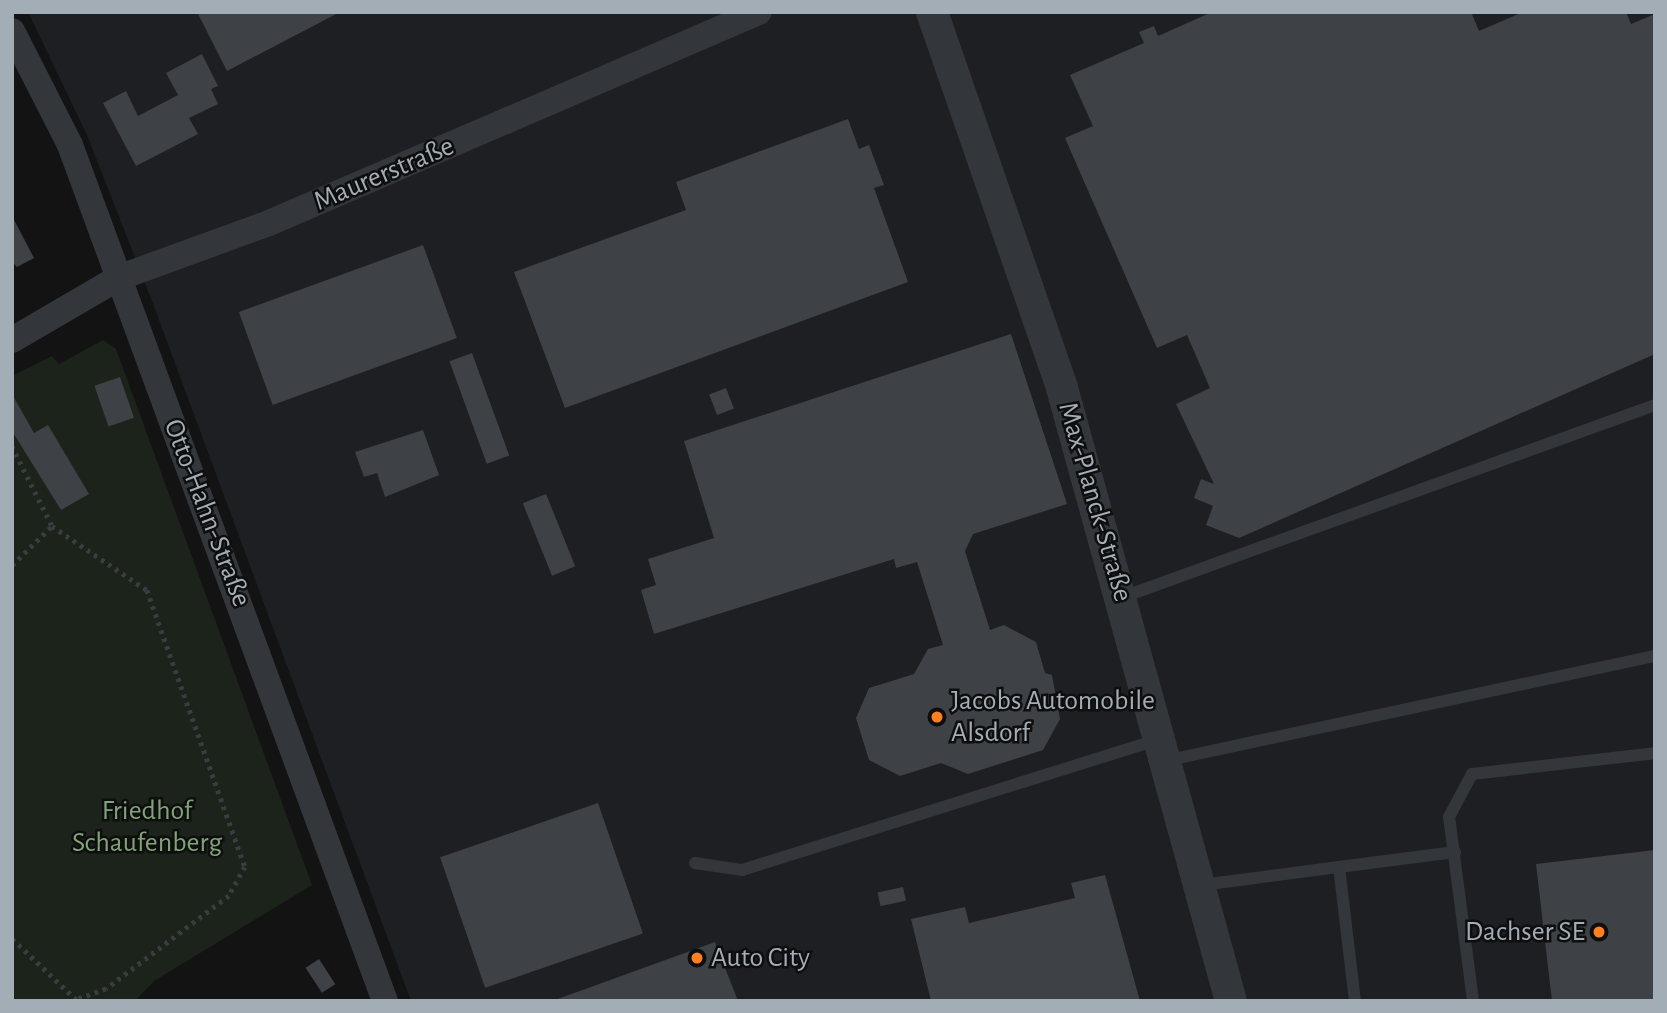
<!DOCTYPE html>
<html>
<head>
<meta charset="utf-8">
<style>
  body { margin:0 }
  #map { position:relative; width:1667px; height:1013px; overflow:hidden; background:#131314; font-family:"Alegreya Sans",sans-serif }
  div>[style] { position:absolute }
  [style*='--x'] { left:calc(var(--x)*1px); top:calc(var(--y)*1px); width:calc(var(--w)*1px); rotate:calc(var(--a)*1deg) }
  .built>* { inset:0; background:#1e1f22 }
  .green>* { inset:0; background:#1b231a }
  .building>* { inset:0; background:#3e4145; transform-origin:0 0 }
  .path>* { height:4.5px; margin-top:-2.25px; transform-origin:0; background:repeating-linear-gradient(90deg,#393d41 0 3.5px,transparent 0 8.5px) }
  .service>* { height:12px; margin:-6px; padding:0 6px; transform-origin:6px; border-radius:6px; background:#33363a }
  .minor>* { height:26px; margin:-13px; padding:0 13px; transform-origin:13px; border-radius:13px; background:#33363a }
  .tertiary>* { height:32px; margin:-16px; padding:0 16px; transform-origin:16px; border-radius:16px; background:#33363a }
  .dots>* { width:19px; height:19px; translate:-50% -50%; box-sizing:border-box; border:4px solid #0e0e0f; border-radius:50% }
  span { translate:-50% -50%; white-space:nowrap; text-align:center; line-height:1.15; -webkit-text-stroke:5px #0e0e0f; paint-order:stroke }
  .street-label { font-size:28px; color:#a3adb6 }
  .poi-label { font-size:28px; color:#a3adb6 }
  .left { translate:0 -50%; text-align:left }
  .right { translate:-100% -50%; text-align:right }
  .park-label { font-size:28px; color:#80a378 }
  .frame { position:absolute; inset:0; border:14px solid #a3adb6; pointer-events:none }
</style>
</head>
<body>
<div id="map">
  <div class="built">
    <div style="clip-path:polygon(28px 12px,1655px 12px,1655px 1001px,411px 1001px,152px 301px,87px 135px)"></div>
  </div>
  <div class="green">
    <div style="clip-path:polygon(103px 340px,116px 349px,312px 885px,154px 981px,135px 1001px,12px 1001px,12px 376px,52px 356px,59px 364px)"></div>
  </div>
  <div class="building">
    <div style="clip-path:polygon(197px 12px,340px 12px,227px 71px)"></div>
    <div style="clip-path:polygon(1212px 12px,1471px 12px,1479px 31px,1523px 12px,1626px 12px,1631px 24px,1655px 14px,1655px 354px,1239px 538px,1206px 525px,1213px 506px,1194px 498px,1201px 479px,1214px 484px,1176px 404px,1210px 388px,1187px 335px,1157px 348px,1065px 138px,1093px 126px,1070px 75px,1144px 43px,1139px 32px,1154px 26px,1158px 36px)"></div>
    <div style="clip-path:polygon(202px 54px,218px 86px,211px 89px,218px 104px,189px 118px,198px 134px,136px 166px,103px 103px,126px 91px,138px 116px,178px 95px,166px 73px)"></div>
    <div style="clip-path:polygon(848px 119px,859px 149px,869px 145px,884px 185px,874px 188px,908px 282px,565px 408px,514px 272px,686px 210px,676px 182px)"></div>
    <div style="clip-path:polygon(12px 216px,34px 258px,17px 267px,12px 262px)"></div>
    <div style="left:423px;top:245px;width:99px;height:196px;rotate:70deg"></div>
    <div style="clip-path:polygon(1011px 334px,1067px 504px,973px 534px,965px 551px,990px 630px,1004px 625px,1036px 642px,1045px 673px,1052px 675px,1060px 719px,1043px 750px,968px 774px,941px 763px,900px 776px,869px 760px,856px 718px,869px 688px,914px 674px,928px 649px,943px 645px,917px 562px,896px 568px,894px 559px,654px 634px,641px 590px,656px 585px,648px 559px,714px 538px,684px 441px)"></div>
    <div style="left:472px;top:353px;width:109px;height:24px;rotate:70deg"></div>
    <div style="left:120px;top:377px;width:43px;height:27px;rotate:71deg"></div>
    <div style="left:726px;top:388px;width:22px;height:18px;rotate:69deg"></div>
    <div style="clip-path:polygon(12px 394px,34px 433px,48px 425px,89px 494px,61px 510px,12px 431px)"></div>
    <div style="clip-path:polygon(423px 430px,439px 475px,385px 497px,377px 473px,364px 477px,355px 452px)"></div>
    <div style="left:546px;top:494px;width:78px;height:25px;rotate:68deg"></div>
    <div style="left:598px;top:803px;width:138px;height:167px;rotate:71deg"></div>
    <div style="clip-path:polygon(1655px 850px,1655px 1001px,1552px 1001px,1536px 864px)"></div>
    <div style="clip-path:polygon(1105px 875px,1140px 1001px,931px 1001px,911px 919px,965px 907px,969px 923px,1075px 898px,1071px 883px)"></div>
    <div style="left:903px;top:887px;width:14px;height:26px;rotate:78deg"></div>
    <div style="clip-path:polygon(715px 942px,738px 1001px,555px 1001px,555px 1000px)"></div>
    <div style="left:319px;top:959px;width:30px;height:16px;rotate:57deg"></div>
  </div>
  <div class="path">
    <div style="--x:12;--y:446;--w:89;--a:63.4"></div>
    <div style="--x:52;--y:526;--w:115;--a:34"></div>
    <div style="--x:147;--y:590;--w:294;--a:70.5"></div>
    <div style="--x:245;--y:867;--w:33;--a:119"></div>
    <div style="--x:229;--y:896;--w:154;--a:142.9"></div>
    <div style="--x:106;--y:989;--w:32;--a:160"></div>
    <div style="--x:76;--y:1000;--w:88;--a:-136.4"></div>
    <div style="--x:12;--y:565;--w:56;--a:-44.3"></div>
  </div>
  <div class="service">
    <div style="--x:1123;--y:597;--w:566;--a:-19.84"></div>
    <div style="--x:1169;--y:760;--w:497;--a:-12.1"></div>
    <div style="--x:695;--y:863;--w:48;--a:8.5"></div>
    <div style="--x:742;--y:870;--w:437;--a:-17.4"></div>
    <div style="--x:1339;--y:867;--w:117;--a:-7.4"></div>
    <div style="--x:1202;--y:885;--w:138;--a:-7.5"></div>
    <div style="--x:1339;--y:867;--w:135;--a:83.2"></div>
    <div style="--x:1473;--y:1001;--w:186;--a:-97.4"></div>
    <div style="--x:1449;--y:817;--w:49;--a:-61.9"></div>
    <div style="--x:1472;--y:774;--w:184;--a:-6.5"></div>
  </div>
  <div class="minor">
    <div style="--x:12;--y:31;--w:128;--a:63"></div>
    <div style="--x:70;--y:145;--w:912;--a:69.8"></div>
    <div style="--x:12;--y:340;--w:123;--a:-30.3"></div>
    <div style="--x:118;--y:278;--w:161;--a:-20"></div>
    <div style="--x:269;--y:223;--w:533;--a:-23.3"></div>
  </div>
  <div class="tertiary">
    <div style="--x:932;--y:12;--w:398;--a:70.9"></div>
    <div style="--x:1062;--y:388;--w:636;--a:74.59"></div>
  </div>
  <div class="dots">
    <div style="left:937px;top:717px;background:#ff8020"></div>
    <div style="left:1599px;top:932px;background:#ff8020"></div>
    <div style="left:697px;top:958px;background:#ff8020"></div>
  </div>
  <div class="street-label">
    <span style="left:384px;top:174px;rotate:-23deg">Maurerstraße</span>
    <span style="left:1095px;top:502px;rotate:74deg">Max-Planck-Straße</span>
    <span style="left:207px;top:513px;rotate:69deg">Otto-Hahn-Straße</span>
  </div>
  <div class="poi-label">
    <span class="left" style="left:951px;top:717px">Jacobs Automobile<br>Alsdorf</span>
    <span class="right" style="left:1585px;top:932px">Dachser SE</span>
    <span class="left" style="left:711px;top:958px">Auto City</span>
  </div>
  <div class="park-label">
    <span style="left:147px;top:827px">Friedhof<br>Schaufenberg</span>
  </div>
  <div class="frame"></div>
</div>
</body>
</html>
